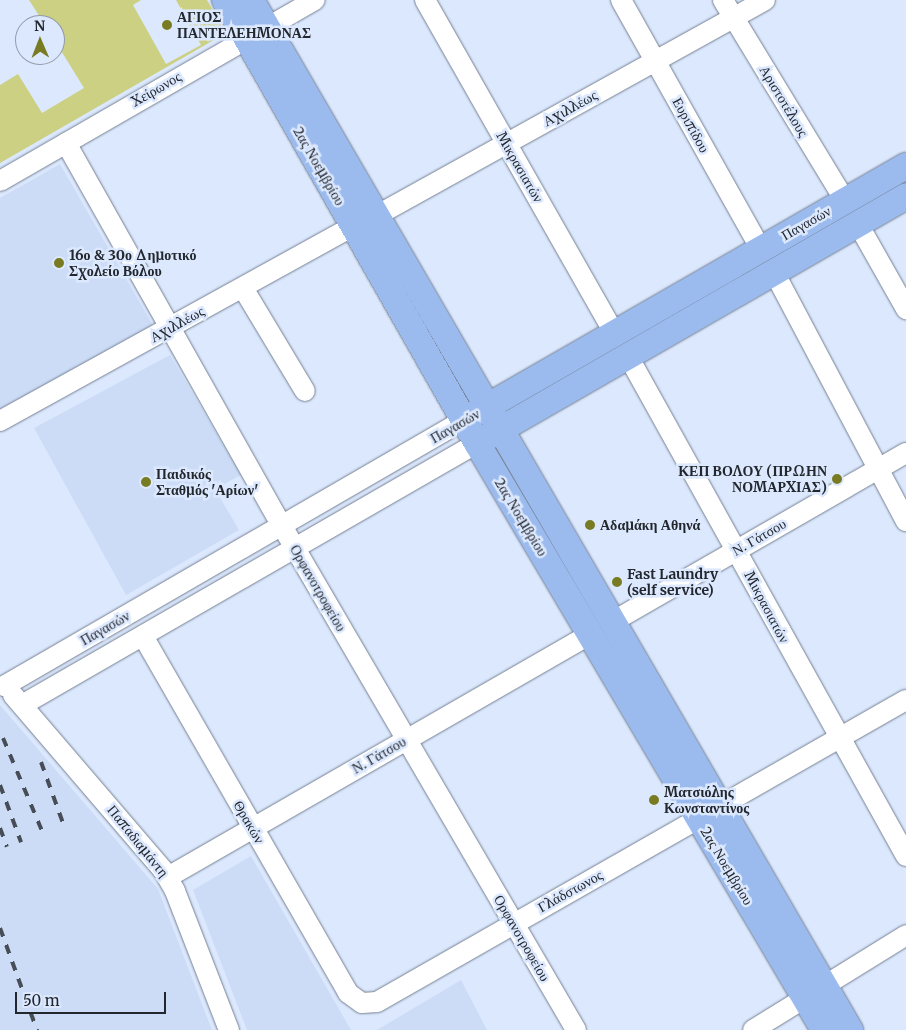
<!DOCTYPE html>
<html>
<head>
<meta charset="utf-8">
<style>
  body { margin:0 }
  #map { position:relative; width:906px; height:1030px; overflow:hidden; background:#dce8fd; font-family:Merriweather,serif }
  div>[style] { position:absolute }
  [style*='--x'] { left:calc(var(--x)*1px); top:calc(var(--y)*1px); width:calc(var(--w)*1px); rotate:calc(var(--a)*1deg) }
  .built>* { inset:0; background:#ccdcf7 }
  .green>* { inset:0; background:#ccd082 }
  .roads { filter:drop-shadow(0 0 1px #758093) drop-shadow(0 0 1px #758093) }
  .minor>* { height:20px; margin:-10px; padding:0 10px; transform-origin:10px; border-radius:10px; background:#fff }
  .major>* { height:26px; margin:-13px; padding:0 13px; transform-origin:13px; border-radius:13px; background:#9bbbef }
  .rail>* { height:4px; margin-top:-2px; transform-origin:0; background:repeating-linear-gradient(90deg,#464d57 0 9px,transparent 0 18px) }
  .dots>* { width:14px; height:14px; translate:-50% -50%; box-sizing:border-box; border:2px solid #dce8fd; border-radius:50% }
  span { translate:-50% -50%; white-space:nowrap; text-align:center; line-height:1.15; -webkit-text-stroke:5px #dce8fd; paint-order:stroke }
  .poi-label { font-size:14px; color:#22272e; font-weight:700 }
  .left { translate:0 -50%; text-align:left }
  .right { translate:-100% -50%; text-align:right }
  .street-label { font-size:14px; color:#22272e }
  .north { position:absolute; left:15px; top:15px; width:50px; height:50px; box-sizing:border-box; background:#dce8fd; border:1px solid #929baa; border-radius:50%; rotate:359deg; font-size:14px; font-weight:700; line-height:20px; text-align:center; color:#22272e }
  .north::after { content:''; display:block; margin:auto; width:18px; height:22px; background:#797b23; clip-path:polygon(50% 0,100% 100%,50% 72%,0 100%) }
  .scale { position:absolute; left:15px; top:992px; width:151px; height:22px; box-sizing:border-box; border:2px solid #22272e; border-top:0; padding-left:6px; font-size:15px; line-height:18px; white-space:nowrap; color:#22272e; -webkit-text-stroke:4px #dce8fd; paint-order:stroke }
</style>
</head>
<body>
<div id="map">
  <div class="built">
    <div style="clip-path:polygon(60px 164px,154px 327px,0 413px,0 198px)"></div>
    <div style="clip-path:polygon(170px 355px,241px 475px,215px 489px,239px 530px,126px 595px,34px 428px)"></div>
    <div style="clip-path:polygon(0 705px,158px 889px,212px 1030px,0 1030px)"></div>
    <div style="clip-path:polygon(251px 856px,351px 1030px,247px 1030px,193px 890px)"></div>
    <div style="clip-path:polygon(461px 980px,487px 1030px,377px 1030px)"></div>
  </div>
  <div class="green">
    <div style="clip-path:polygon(29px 0,141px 0,133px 5px,166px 64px,201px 45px,176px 0,207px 0,226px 33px,0 163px,0 85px,18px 74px,42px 113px,84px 88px,55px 41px,55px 25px,45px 25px)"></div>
  </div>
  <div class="roads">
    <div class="minor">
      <div style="--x:425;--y:0;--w:384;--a:60.4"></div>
      <div style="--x:621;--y:0;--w:286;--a:60.7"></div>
      <div style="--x:723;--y:0;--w:235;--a:58.7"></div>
      <div style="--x:66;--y:143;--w:440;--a:60.6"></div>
      <div style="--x:282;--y:526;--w:583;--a:59.74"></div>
      <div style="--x:0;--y:181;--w:363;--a:-29.9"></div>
      <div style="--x:374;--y:217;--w:447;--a:-29"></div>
      <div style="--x:858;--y:224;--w:98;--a:60.5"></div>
      <div style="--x:774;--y:272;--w:282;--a:62.1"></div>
      <div style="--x:243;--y:288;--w:120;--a:59"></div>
      <div style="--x:628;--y:356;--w:572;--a:60.93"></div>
      <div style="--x:0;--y:421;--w:403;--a:-28.9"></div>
      <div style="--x:612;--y:622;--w:339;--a:-29.9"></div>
      <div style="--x:143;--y:636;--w:412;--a:60.1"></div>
      <div style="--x:348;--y:993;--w:17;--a:36"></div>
      <div style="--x:362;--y:1003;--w:15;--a:-4"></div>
      <div style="--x:377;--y:1002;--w:371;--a:-29.7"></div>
      <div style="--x:4;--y:686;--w:531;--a:-30.04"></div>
      <div style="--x:13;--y:695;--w:230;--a:49.4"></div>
      <div style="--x:163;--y:870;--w:24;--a:60"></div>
      <div style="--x:175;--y:891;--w:149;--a:68.8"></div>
      <div style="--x:22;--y:705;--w:525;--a:-29.93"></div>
      <div style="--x:720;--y:806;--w:214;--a:-29.7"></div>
      <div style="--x:168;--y:877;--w:487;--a:-29.9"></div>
      <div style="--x:753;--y:1030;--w:180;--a:-31.8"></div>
    </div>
    <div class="major">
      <div style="--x:225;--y:0;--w:510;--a:60.37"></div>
      <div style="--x:477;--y:443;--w:682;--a:59.41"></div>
      <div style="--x:251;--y:0;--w:1192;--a:59.82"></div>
      <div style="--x:471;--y:416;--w:502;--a:-29.89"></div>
      <div style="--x:484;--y:439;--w:487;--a:-29.9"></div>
    </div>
  </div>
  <div class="rail">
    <div style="--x:3;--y:738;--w:103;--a:67.2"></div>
    <div style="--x:41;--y:762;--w:68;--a:70.2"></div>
    <div style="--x:0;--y:785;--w:61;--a:69.8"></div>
    <div style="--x:0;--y:828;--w:20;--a:70"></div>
    <div style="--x:0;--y:928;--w:109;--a:70.1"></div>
  </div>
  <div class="dots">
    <div style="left:167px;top:25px;background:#797b23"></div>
    <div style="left:59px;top:263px;background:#797b23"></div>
    <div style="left:837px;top:479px;background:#797b23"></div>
    <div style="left:146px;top:482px;background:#797b23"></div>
    <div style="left:590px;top:525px;background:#797b23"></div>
    <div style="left:617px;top:582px;background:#797b23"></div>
    <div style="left:654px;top:800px;background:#797b23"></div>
  </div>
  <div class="poi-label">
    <span class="left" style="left:177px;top:25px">ΑΓΙΟΣ<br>ΠΑΝΤΕΛΕΗΜΟΝΑΣ</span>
    <span class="left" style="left:69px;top:263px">16ο &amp; 30ο Δημοτικό<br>Σχολείο Βόλου</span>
    <span class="right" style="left:827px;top:479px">ΚΕΠ ΒΟΛΟΥ (ΠΡΩΗΝ<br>ΝΟΜΑΡΧΙΑΣ)</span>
    <span class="left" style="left:156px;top:482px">Παιδικός<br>Σταθμός 'Αρίων'</span>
    <span class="left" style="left:600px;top:525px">Αδαμάκη Αθηνά</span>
    <span class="left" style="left:627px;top:582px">Fast Laundry<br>(self service)</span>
    <span class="left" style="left:664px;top:800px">Ματσιόλης<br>Κωνσταντίνος</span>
  </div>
  <div class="street-label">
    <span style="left:156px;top:89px;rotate:-30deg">Χείρωνος</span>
    <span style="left:784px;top:101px;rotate:59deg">Αριστοτέλους</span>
    <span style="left:570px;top:108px;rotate:-29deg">Αχιλλέως</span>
    <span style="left:691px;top:125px;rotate:61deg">Ευριπίδου</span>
    <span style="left:319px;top:166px;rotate:60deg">2ας Νοεμβρίου</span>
    <span style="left:520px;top:167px;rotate:60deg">Μικρασιατών</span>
    <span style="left:806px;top:223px;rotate:-30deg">Παγασών</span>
    <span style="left:177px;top:324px;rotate:-29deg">Αχιλλέως</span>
    <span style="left:455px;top:426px;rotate:-30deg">Παγασών</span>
    <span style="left:521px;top:517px;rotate:59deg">2ας Νοεμβρίου</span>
    <span style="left:759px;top:537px;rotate:-30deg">Ν. Γάτσου</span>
    <span style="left:318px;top:588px;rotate:60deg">Ορφανοτροφείου</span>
    <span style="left:767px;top:607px;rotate:62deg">Μικρασιατών</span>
    <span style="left:105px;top:628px;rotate:-30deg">Παγασών</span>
    <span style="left:379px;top:755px;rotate:-30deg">Ν. Γάτσου</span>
    <span style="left:249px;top:822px;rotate:60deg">Θρακών</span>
    <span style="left:138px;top:841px;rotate:51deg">Παπαδιαμάντη</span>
    <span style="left:727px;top:866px;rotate:59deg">2ας Νοεμβρίου</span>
    <span style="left:570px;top:891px;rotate:-29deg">Γλάδστωνος</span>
    <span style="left:522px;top:938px;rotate:60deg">Ορφανοτροφείου</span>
  </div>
  <div class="north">N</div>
  <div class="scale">50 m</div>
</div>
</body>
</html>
